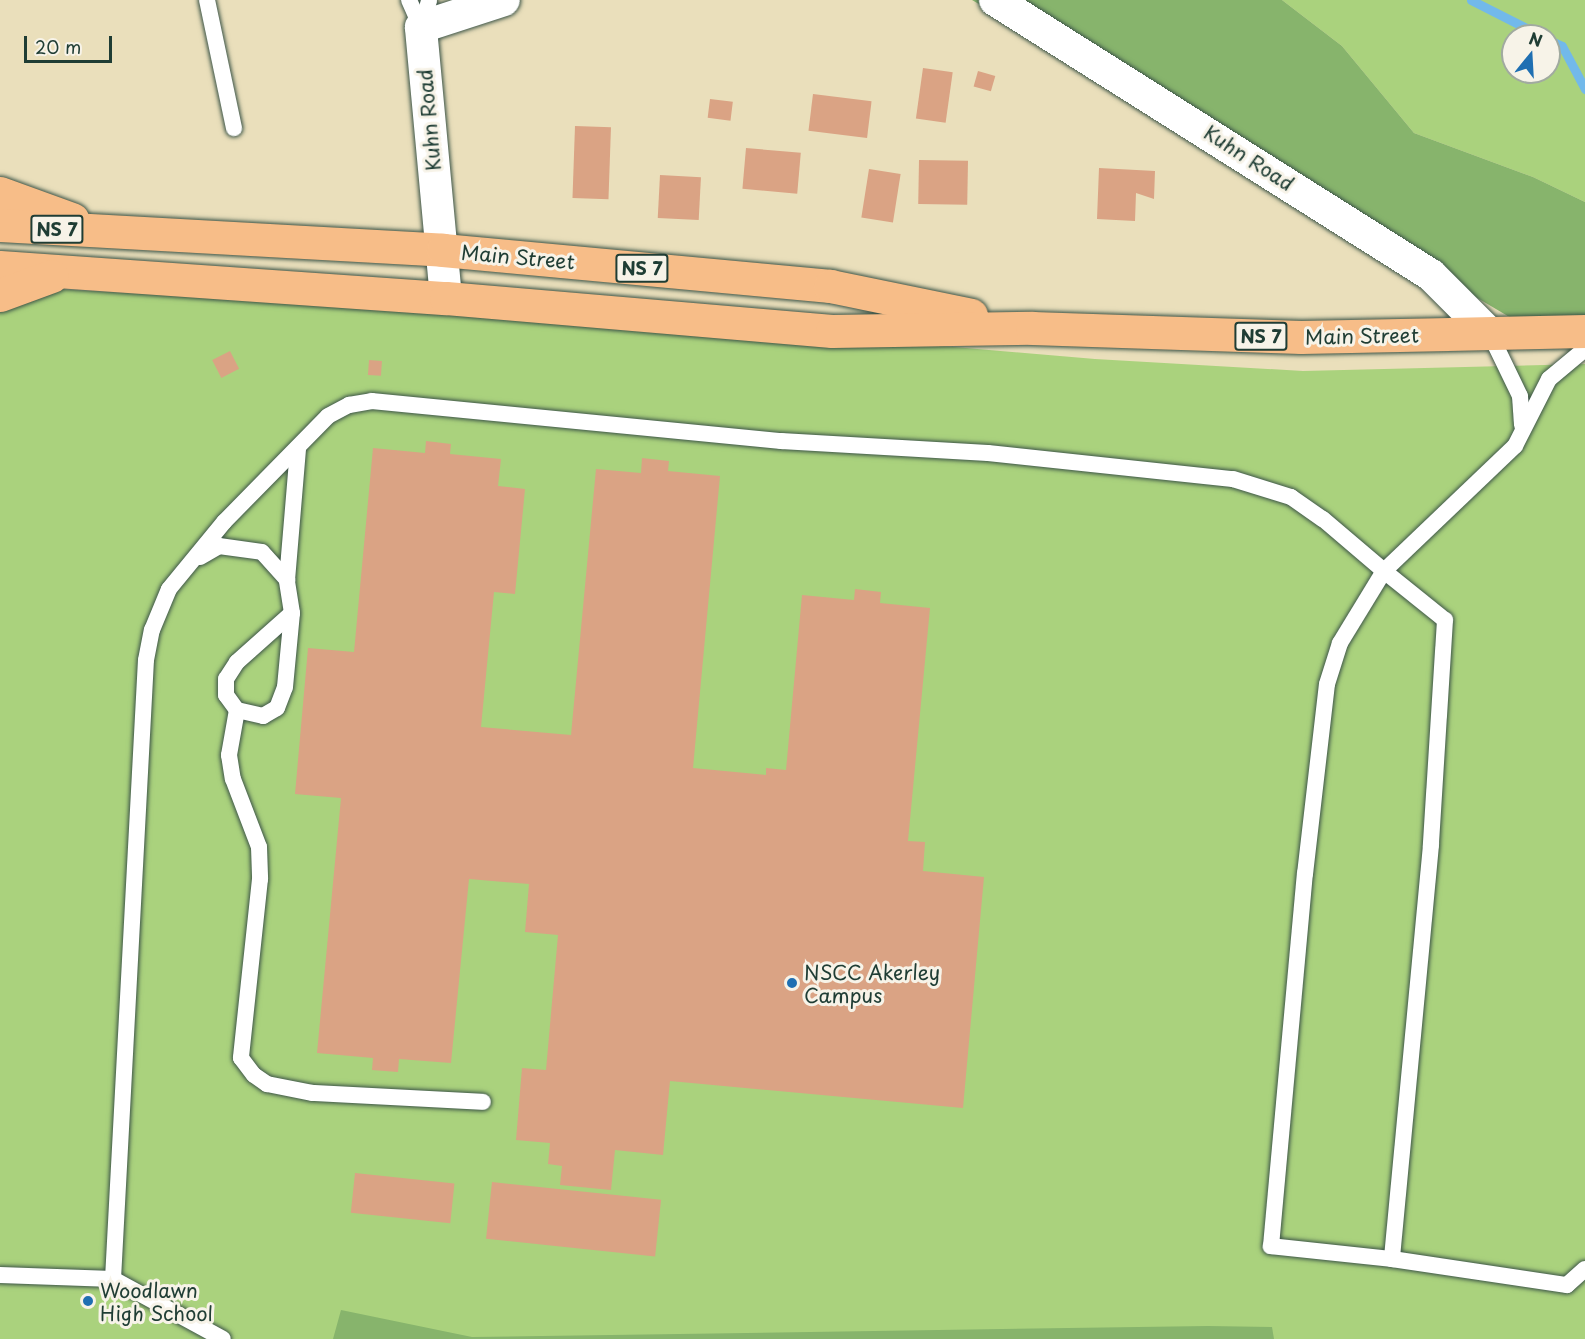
<!DOCTYPE html>
<html>
<head>
<meta charset="utf-8">
<style>
  body { margin:0 }
  #map { position:relative; width:1585px; height:1339px; overflow:hidden; background:#eadfbb; font-family:"Playpen Sans",sans-serif }
  div>[style] { position:absolute }
  [style*='--x'] { left:calc(var(--x)*1px); top:calc(var(--y)*1px); width:calc(var(--w)*1px); rotate:calc(var(--a)*1deg) }
  .green>* { inset:0; background:#aad27d }
  .forest>* { inset:0; background:#87b46c }
  .stream>* { height:9px; margin:-4.5px; padding:0 4.5px; transform-origin:4.5px; border-radius:4.5px; background:#72b9ea }
  .building>* { inset:0; background:#daa384; transform-origin:0 0 }
  .roads { filter:drop-shadow(0 0 2px #3d5548) drop-shadow(0 0 2px #3d5548) }
  .lane>* { height:16px; margin:-8px; padding:0 8px; transform-origin:8px; border-radius:8px; background:#fff }
  .street>* { height:32px; margin:-16px; padding:0 16px; transform-origin:16px; border-radius:16px; background:#fff }
  .primary>* { height:33px; margin:-16.5px; padding:0 16.5px; transform-origin:16.5px; border-radius:16.5px; background:#f7bd88 }
  .dots>* { width:16px; height:16px; translate:-50% -50%; box-sizing:border-box; border:3px solid #f7f3e8; border-radius:50% }
  span { translate:-50% -50%; white-space:nowrap; text-align:center; line-height:1.15; -webkit-text-stroke:6px #f7f3e8; paint-order:stroke }
  .shield-label span { padding:2px 4px; background:#f7f3e8; border:2px solid; border-radius:4px; -webkit-text-stroke-width:0 }
  .shield-label { font-size:18px; color:#1f3d34; font-weight:700 }
  .street-label { font-size:20px; color:#1f3d34 }
  .poi-label { font-size:20px; color:#1f3d34 }
  .left { translate:0 -50%; text-align:left }
  .north { position:absolute; left:1501px; top:24px; width:60px; height:60px; box-sizing:border-box; background:#f7f3e8; border:2px solid #a1aaa0; border-radius:50%; rotate:18deg; font-size:16px; font-weight:700; line-height:24px; text-align:center; color:#1f3d34 }
  .north::after { content:''; display:block; margin:auto; width:21px; height:27px; background:#1f6fb2; clip-path:polygon(50% 0,100% 100%,50% 72%,0 100%) }
  .scale { position:absolute; left:24px; top:36px; width:88px; height:27px; box-sizing:border-box; border:3px solid #1f3d34; border-top:0; padding-left:8px; font-size:18px; line-height:21px; white-space:nowrap; color:#1f3d34; -webkit-text-stroke:4px #f7f3e8; paint-order:stroke }
</style>
</head>
<body>
<div id="map">
  <div class="green">
    <div style="clip-path:polygon(evenodd,1282px 0,1585px 0,1585px 202px,1533px 177px,1414px 133px,1342px 46px,1282px 0,1513px 36px,1549px 36px,1549px 72px,1513px 72px,1513px 36px)"></div>
    <div style="clip-path:polygon(0 286px,674px 323px,1095px 359px,1303px 371px,1585px 364px,1585px 1339px,0 1339px)"></div>
  </div>
  <div class="forest">
    <div style="clip-path:polygon(972px 0,1282px 0,1342px 46px,1414px 133px,1533px 177px,1585px 202px,1585px 329px,1530px 329px)"></div>
    <div style="clip-path:polygon(341px 1310px,472px 1337px,1208px 1326px,1272px 1327px,1274px 1339px,333px 1339px)"></div>
  </div>
  <div class="stream">
    <div style="--x:1471;--y:0;--w:80;--a:26.9"></div>
    <div style="--x:1549;--y:40;--w:14;--a:25"></div>
    <div style="--x:1562;--y:46;--w:49;--a:61.9"></div>
  </div>
  <div class="building">
    <div style="left:923px;top:68px;width:30px;height:51px;rotate:8deg"></div>
    <div style="left:978px;top:71px;width:18px;height:16px;rotate:16deg"></div>
    <div style="left:813px;top:94px;width:59px;height:37px;rotate:7deg"></div>
    <div style="left:710px;top:99px;width:23px;height:19px;rotate:7deg"></div>
    <div style="left:575px;top:126px;width:36px;height:72px;rotate:2deg"></div>
    <div style="left:746px;top:148px;width:55px;height:41px;rotate:5deg"></div>
    <div style="left:919px;top:160px;width:49px;height:44px;rotate:1deg"></div>
    <div style="clip-path:polygon(1099px 168px,1155px 171px,1154px 199px,1136px 193px,1135px 221px,1097px 219px)"></div>
    <div style="left:869px;top:169px;width:32px;height:49px;rotate:9deg"></div>
    <div style="left:660px;top:175px;width:41px;height:43px;rotate:3deg"></div>
    <div style="left:230px;top:351px;width:20px;height:20px;rotate:63deg"></div>
    <div style="left:369px;top:360px;width:13px;height:15px;rotate:4deg"></div>
    <div style="clip-path:polygon(426px 441px,451px 444px,450px 454px,501px 459px,498px 486px,525px 489px,515px 594px,494px 592px,481px 727px,571px 735px,596px 469px,641px 473px,642px 458px,669px 461px,668px 471px,720px 476px,693px 768px,766px 775px,766px 768px,786px 770px,802px 595px,854px 600px,855px 589px,881px 592px,880px 603px,930px 608px,908px 841px,925px 842px,923px 871px,984px 877px,963px 1108px,670px 1081px,663px 1155px,615px 1150px,611px 1190px,560px 1185px,562px 1166px,548px 1164px,550px 1143px,516px 1140px,522px 1068px,546px 1070px,558px 935px,525px 932px,529px 884px,469px 879px,451px 1063px,399px 1059px,398px 1072px,372px 1070px,373px 1058px,317px 1053px,341px 798px,295px 794px,308px 648px,354px 652px,373px 448px,425px 453px)"></div>
    <div style="left:355px;top:1173px;width:100px;height:40px;rotate:6deg"></div>
    <div style="left:492px;top:1182px;width:170px;height:57px;rotate:6deg"></div>
  </div>
  <div class="roads">
    <div class="lane">
      <div style="--x:207;--y:0;--w:131;--a:78.1"></div>
      <div style="--x:409;--y:0;--w:30;--a:66"></div>
      <div style="--x:421;--y:27;--w:28;--a:-73"></div>
      <div style="--x:1490;--y:334;--w:69;--a:64.2"></div>
      <div style="--x:1520;--y:396;--w:29;--a:86"></div>
      <div style="--x:200;--y:557;--w:22;--a:-30"></div>
      <div style="--x:219;--y:546;--w:43;--a:7.9"></div>
      <div style="--x:262;--y:552;--w:38;--a:48"></div>
      <div style="--x:292;--y:613;--w:74;--a:138.3"></div>
      <div style="--x:237;--y:662;--w:20;--a:123"></div>
      <div style="--x:226;--y:679;--w:16;--a:90"></div>
      <div style="--x:226;--y:695;--w:19;--a:54"></div>
      <div style="--x:237;--y:710;--w:27;--a:13"></div>
      <div style="--x:263;--y:716;--w:16;--a:-30"></div>
      <div style="--x:277;--y:708;--w:22;--a:-69"></div>
      <div style="--x:285;--y:687;--w:74;--a:-84.6"></div>
      <div style="--x:292;--y:613;--w:33;--a:-99"></div>
      <div style="--x:287;--y:580;--w:132;--a:-85.2"></div>
      <div style="--x:237;--y:710;--w:46;--a:100.1"></div>
      <div style="--x:229;--y:755;--w:24;--a:81"></div>
      <div style="--x:233;--y:779;--w:73;--a:69.1"></div>
      <div style="--x:259;--y:847;--w:32;--a:88"></div>
      <div style="--x:260;--y:879;--w:180;--a:96.1"></div>
      <div style="--x:241;--y:1058;--w:21;--a:53"></div>
      <div style="--x:254;--y:1075;--w:16;--a:35"></div>
      <div style="--x:267;--y:1084;--w:47;--a:11.1"></div>
      <div style="--x:313;--y:1093;--w:170;--a:3"></div>
      <div style="--x:1392;--y:1259;--w:177;--a:8.5"></div>
      <div style="--x:1567;--y:1285;--w:24;--a:-42"></div>
      <div style="--x:0;--y:1275;--w:113;--a:2"></div>
      <div style="--x:113;--y:1279;--w:125;--a:28.6"></div>
      <div style="--x:113;--y:1279;--w:620;--a:-86.95"></div>
      <div style="--x:146;--y:660;--w:31;--a:-79"></div>
      <div style="--x:152;--y:630;--w:44;--a:-67.5"></div>
      <div style="--x:169;--y:589;--w:87;--a:-50.6"></div>
      <div style="--x:224;--y:522;--w:148;--a:-45.5"></div>
      <div style="--x:328;--y:416;--w:24;--a:-28"></div>
      <div style="--x:349;--y:405;--w:23;--a:-10"></div>
      <div style="--x:372;--y:401;--w:411;--a:5.6"></div>
      <div style="--x:781;--y:441;--w:207;--a:3.3"></div>
      <div style="--x:988;--y:453;--w:246;--a:6.1"></div>
      <div style="--x:1233;--y:479;--w:61;--a:17.2"></div>
      <div style="--x:1291;--y:497;--w:39;--a:35"></div>
      <div style="--x:1323;--y:519;--w:80;--a:40.4"></div>
      <div style="--x:1384;--y:571;--w:78;--a:38.8"></div>
      <div style="--x:1445;--y:620;--w:225;--a:93.6"></div>
      <div style="--x:1431;--y:845;--w:416;--a:95.4"></div>
      <div style="--x:1392;--y:1259;--w:122;--a:-173.9"></div>
      <div style="--x:1271;--y:1246;--w:374;--a:-84.8"></div>
      <div style="--x:1305;--y:874;--w:191;--a:-83.4"></div>
      <div style="--x:1327;--y:684;--w:43;--a:-72.4"></div>
      <div style="--x:1340;--y:643;--w:84;--a:-58.6"></div>
      <div style="--x:1384;--y:571;--w:181;--a:-43.7"></div>
      <div style="--x:1515;--y:446;--w:75;--a:-63.1"></div>
      <div style="--x:1549;--y:379;--w:47;--a:-39.8"></div>
    </div>
    <div class="street">
      <div style="--x:995;--y:0;--w:515;--a:32.24"></div>
      <div style="--x:1431;--y:275;--w:83;--a:45"></div>
      <div style="--x:446;--y:298;--w:272;--a:-95.3"></div>
      <div style="--x:421;--y:27;--w:87;--a:-18"></div>
    </div>
    <div class="primary">
      <div style="--x:0;--y:193;--w:77;--a:19.9"></div>
      <div style="--x:0;--y:225;--w:444;--a:3.2"></div>
      <div style="--x:443;--y:250;--w:389;--a:5.3"></div>
      <div style="--x:830;--y:286;--w:144;--a:11.6"></div>
      <div style="--x:0;--y:267;--w:447;--a:4"></div>
      <div style="--x:446;--y:298;--w:387;--a:4.9"></div>
      <div style="--x:832;--y:331;--w:200;--a:-0.9"></div>
      <div style="--x:1032;--y:328;--w:269;--a:1.9"></div>
      <div style="--x:1301;--y:337;--w:284;--a:-1.2"></div>
      <div style="--x:0;--y:295;--w:55;--a:-20.1"></div>
    </div>
  </div>
  <div class="dots">
    <div style="left:792px;top:983px;background:#1f6fb2"></div>
    <div style="left:88px;top:1301px;background:#1f6fb2"></div>
  </div>
  <div class="shield-label">
    <span style="left:57px;top:229px">NS 7</span>
    <span style="left:642px;top:268px">NS 7</span>
    <span style="left:1261px;top:336px">NS 7</span>
  </div>
  <div class="street-label">
    <span style="left:429px;top:120px;rotate:-95deg">Kuhn Road</span>
    <span style="left:1249px;top:158px;rotate:33deg">Kuhn Road</span>
    <span style="left:518px;top:257px;rotate:5deg">Main Street</span>
    <span style="left:1362px;top:336px;rotate:-1deg">Main Street</span>
  </div>
  <div class="poi-label">
    <span class="left" style="left:804px;top:984px">NSCC Akerley<br>Campus</span>
    <span class="left" style="left:100px;top:1302px">Woodlawn<br>High School</span>
  </div>
  <div class="north">N</div>
  <div class="scale">20 m</div>
</div>
</body>
</html>
